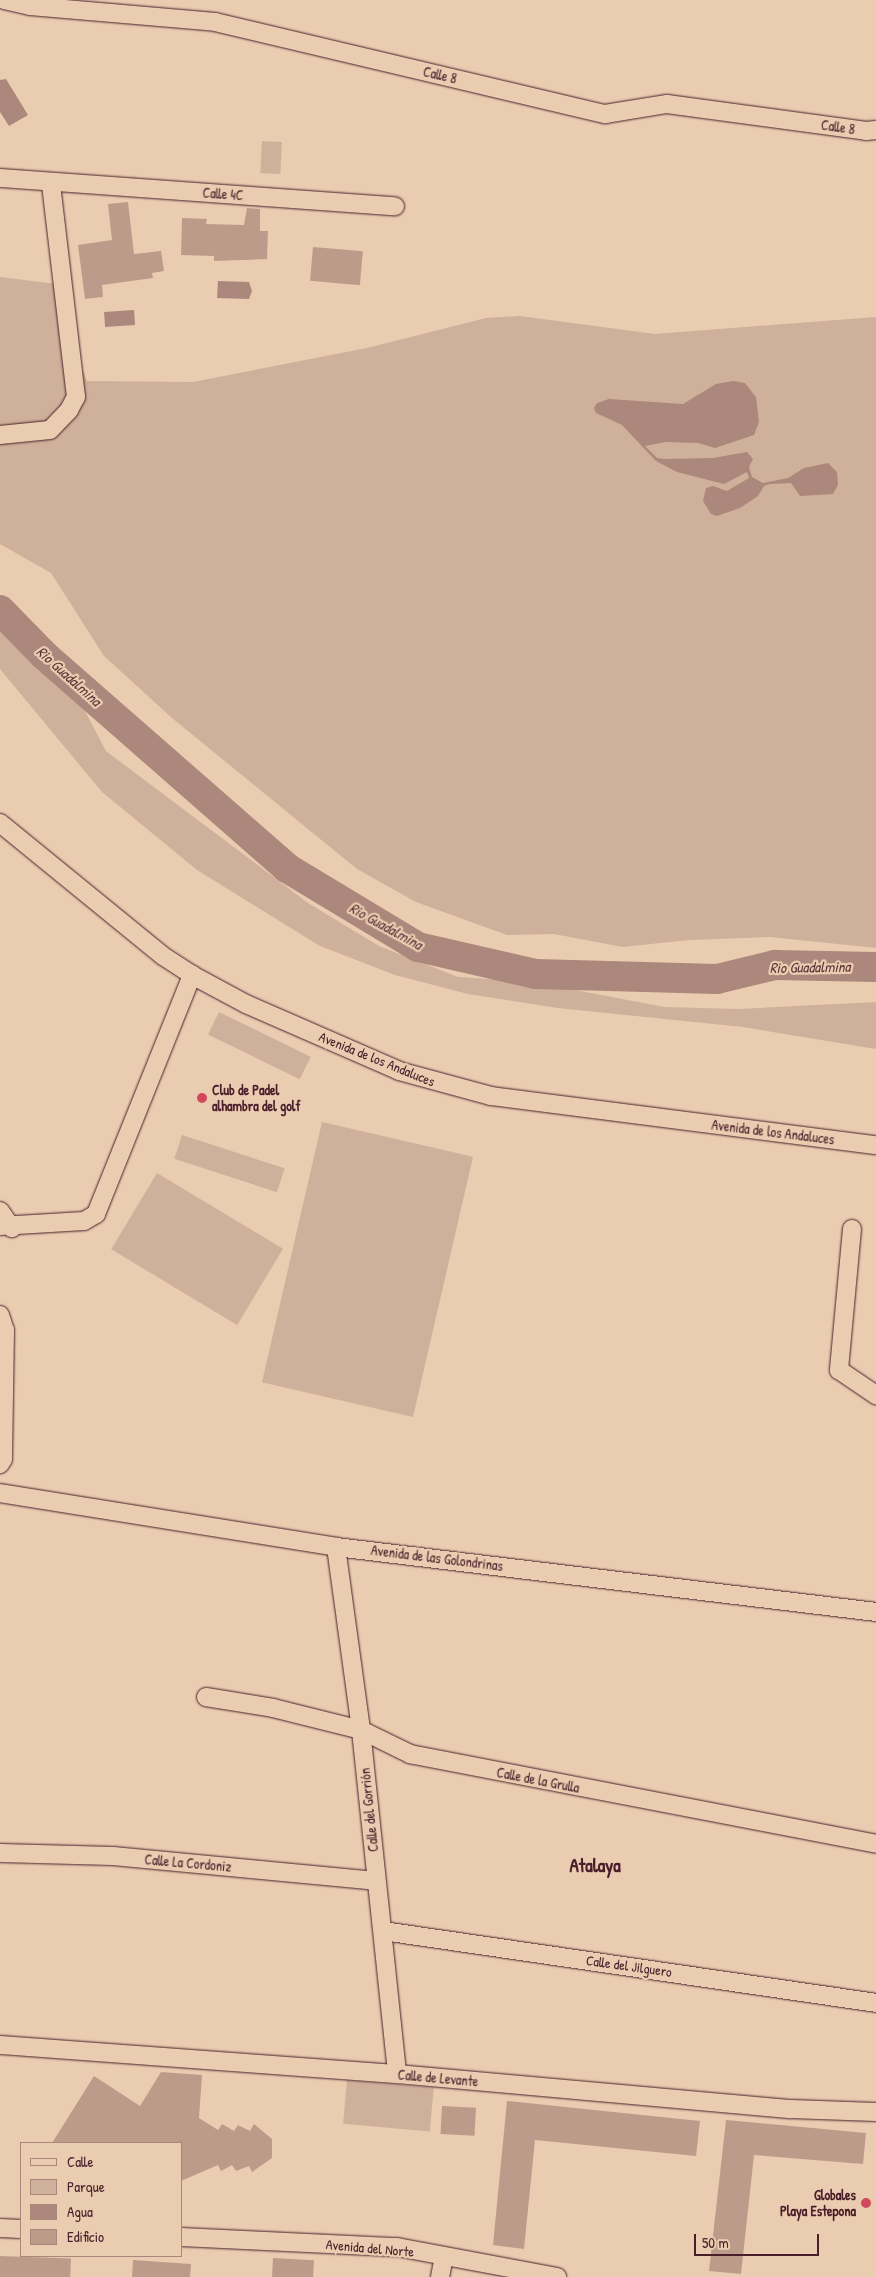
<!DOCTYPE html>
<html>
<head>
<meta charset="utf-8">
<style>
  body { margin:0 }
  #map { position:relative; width:876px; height:2277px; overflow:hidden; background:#eaccb0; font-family:"Patrick Hand",sans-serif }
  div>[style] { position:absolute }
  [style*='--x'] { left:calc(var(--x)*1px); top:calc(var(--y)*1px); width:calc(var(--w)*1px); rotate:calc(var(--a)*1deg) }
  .green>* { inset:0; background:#cfb09a; transform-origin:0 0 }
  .water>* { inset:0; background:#ab887b; transform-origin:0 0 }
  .river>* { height:30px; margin:-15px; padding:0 15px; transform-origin:15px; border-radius:15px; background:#ab887b }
  .building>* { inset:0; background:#bd9b8b; transform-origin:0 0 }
  .roads { filter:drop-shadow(0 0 1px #4a1f2b) drop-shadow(0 0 1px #4a1f2b) }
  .minor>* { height:18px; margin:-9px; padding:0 9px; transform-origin:9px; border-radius:9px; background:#eaccb0 }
  .dots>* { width:14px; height:14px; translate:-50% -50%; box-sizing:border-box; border:2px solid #eaccb0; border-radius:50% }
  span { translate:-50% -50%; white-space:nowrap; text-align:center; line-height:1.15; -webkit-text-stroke:4.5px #eaccb0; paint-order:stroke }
  .street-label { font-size:14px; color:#4a1f2b }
  .poi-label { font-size:14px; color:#4a1f2b; font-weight:700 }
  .left { translate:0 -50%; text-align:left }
  .right { translate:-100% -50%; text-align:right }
  .water-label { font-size:15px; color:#5d343b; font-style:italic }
  .district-label { font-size:19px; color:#4a1f2b; font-weight:700 }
  .legend { position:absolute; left:20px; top:2142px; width:162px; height:115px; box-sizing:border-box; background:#eaccb0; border:1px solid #aa877b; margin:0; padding:6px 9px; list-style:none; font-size:15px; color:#4a1f2b }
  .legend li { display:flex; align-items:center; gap:10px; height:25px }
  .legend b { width:25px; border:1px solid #aa877b }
  .scale { position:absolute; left:694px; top:2234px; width:125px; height:22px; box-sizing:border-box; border:2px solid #4a1f2b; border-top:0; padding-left:6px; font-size:15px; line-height:18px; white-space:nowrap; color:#4a1f2b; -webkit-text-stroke:4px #eaccb0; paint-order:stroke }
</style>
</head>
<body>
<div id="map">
  <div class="green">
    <div style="left:262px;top:141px;width:20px;height:32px;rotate:3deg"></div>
    <div style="clip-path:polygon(0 277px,57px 284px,60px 313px,87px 381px,193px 382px,367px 348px,486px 318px,520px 316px,655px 334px,876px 317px,876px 948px,770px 937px,689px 940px,623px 947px,554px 934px,507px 935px,416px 902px,357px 869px,172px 718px,104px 656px,51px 573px,0 544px)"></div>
    <div style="clip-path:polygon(0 617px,58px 660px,106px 751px,308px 903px,379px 946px,458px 977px,533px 982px,664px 1007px,738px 1009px,876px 1002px,876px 1049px,743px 1027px,558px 1008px,468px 994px,395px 975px,320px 946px,197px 870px,102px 792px,0 669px)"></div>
    <div style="left:219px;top:1012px;width:102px;height:25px;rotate:26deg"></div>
    <div style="left:322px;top:1122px;width:155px;height:267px;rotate:13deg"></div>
    <div style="left:182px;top:1135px;width:108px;height:25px;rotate:18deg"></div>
    <div style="left:157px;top:1173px;width:147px;height:89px;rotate:31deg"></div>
    <div style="left:347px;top:2080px;width:87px;height:44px;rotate:5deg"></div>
  </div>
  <div class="water">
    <div style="clip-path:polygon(6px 79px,28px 115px,9px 126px,0 112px,0 80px)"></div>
    <div style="clip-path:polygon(218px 281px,249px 282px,252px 291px,249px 299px,217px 298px)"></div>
    <div style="left:134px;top:310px;width:15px;height:30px;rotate:86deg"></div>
    <div style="clip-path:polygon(733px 381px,745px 383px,756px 397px,759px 422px,754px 435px,715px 448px,698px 443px,666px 442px,645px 446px,657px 458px,664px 459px,713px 458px,747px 452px,753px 459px,749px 467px,752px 477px,763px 483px,788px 478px,804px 468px,828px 463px,837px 472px,838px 485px,833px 494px,800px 496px,791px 483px,770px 484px,764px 486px,758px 496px,740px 508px,717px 516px,711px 514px,703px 501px,706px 488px,713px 486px,727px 491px,749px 478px,747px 472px,724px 484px,677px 472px,656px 461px,622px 425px,596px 413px,594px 408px,597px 403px,609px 399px,683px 404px,716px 384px)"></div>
  </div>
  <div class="river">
    <div style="--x:0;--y:610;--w:64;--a:45.6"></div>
    <div style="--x:45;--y:656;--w:322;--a:41.2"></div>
    <div style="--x:287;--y:868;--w:153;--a:31.1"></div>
    <div style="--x:418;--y:947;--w:121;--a:12.9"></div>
    <div style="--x:536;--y:974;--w:181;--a:1.6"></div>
    <div style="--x:717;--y:979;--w:60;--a:-13.6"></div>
    <div style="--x:775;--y:965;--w:101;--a:1.1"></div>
  </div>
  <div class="building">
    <div style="clip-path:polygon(128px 202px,134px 254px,161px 251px,164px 271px,152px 273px,153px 278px,102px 285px,103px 297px,85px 299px,78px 245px,112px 240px,108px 204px)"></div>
    <div style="clip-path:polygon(247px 208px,260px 209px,260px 231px,268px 231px,267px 259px,214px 261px,214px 256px,181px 255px,182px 218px,207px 219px,206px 224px,244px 225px)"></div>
    <div style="left:313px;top:247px;width:50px;height:34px;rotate:5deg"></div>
    <div style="clip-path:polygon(161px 2072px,202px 2075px,199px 2118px,218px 2130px,222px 2124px,234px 2131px,238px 2125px,250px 2131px,254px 2124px,272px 2139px,272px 2158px,252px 2172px,249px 2166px,236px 2171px,232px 2165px,221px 2171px,218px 2165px,181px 2181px,181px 2143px,52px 2143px,94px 2076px,140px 2106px)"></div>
    <div style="clip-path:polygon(507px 2101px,700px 2121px,696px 2156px,535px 2140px,524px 2249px,493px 2245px)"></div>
    <div style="left:442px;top:2106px;width:34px;height:28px;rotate:3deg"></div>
    <div style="clip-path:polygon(726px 2120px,866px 2133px,863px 2164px,754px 2155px,741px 2274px,709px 2271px)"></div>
    <div style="left:0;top:2256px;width:71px;height:21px;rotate:2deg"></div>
    <div style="left:273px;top:2258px;width:41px;height:19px;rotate:3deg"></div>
    <div style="clip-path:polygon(133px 2260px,191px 2264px,190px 2277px,132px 2277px)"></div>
  </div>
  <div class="roads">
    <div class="minor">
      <div style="--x:4;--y:0;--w:27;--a:13"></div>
      <div style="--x:30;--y:6;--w:186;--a:4.9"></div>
      <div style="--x:215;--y:22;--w:401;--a:13.3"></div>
      <div style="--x:605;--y:114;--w:63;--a:-9.2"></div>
      <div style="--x:667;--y:104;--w:201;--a:7.7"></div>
      <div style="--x:866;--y:131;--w:10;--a:-6"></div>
      <div style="--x:0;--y:178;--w:396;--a:4.1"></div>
      <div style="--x:0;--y:435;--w:50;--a:-5.7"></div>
      <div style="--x:50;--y:430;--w:28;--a:-46"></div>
      <div style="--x:69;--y:410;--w:15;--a:-62"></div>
      <div style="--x:76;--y:397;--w:215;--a:-96.7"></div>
      <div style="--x:0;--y:823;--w:210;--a:39.2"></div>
      <div style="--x:163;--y:956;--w:35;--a:33"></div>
      <div style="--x:192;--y:975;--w:61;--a:28.2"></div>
      <div style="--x:246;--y:1004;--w:167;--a:23.6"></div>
      <div style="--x:399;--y:1071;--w:95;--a:15.2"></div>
      <div style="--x:491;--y:1096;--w:388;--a:7.3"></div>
      <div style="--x:0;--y:1211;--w:21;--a:55"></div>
      <div style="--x:0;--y:1226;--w:84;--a:-3.4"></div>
      <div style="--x:84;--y:1221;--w:14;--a:-30"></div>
      <div style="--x:96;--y:1214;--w:258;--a:-68.1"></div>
      <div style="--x:852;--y:1229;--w:142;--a:95.3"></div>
      <div style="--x:839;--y:1370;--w:45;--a:34"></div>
      <div style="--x:0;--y:1315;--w:16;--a:72"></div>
      <div style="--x:5;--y:1330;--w:129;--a:90.9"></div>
      <div style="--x:3;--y:1459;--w:6;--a:121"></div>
      <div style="--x:0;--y:1493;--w:340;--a:9.1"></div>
      <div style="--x:336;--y:1547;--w:544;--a:6.86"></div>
      <div style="--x:336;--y:1547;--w:185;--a:82.2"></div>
      <div style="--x:361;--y:1730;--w:346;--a:84"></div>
      <div style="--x:206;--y:1697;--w:68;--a:9.3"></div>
      <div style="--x:273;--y:1708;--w:91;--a:14"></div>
      <div style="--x:361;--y:1730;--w:55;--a:26.1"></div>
      <div style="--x:410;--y:1754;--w:475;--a:10.9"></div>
      <div style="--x:0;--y:1853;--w:113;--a:1.5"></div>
      <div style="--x:113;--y:1856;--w:264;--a:5.4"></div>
      <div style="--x:383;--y:1931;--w:498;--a:8.3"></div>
      <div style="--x:0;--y:2045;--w:398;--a:4.2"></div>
      <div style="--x:397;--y:2074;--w:396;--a:5.1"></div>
      <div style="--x:791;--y:2109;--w:85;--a:2"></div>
      <div style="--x:0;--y:2228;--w:21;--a:3"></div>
      <div style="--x:181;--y:2237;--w:216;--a:2.7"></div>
      <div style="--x:397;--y:2247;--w:163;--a:10.6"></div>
      <div style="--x:440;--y:2277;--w:21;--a:-79"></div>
    </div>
  </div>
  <div class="dots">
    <div style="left:202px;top:1098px;background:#d1495b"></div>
    <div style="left:866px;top:2203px;background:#d1495b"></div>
  </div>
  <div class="street-label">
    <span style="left:440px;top:75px;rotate:13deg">Calle 8</span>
    <span style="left:838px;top:127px;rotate:8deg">Calle 8</span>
    <span style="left:223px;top:194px;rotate:4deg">Calle 4C</span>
    <span style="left:377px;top:1059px;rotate:22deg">Avenida de los Andaluces</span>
    <span style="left:773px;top:1132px;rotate:7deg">Avenida de los Andaluces</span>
    <span style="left:437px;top:1558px;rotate:7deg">Avenida de las Golondrinas</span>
    <span style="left:538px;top:1780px;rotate:11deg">Calle de la Grulla</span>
    <span style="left:369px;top:1810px;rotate:-96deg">Calle del Gorrión</span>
    <span style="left:188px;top:1863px;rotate:5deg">Calle La Cordoniz</span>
    <span style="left:629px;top:1966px;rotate:8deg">Calle del Jilguero</span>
    <span style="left:438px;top:2078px;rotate:5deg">Calle de Levante</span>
    <span style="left:370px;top:2248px;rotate:5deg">Avenida del Norte</span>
  </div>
  <div class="poi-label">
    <span class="left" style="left:212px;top:1098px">Club de Padel<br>alhambra del golf</span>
    <span class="right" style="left:856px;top:2203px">Globales<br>Playa Estepona</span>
  </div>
  <div class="water-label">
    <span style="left:69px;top:676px;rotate:42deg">Rio Guadalmina</span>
    <span style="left:386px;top:926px;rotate:29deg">Rio Guadalmina</span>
    <span style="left:810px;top:967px;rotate:-1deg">Rio Guadalmina</span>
  </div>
  <div class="district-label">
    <span style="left:595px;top:1866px">Atalaya</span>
  </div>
  <ul class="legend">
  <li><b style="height:6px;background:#eaccb0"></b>Calle</li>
  <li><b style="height:14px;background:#cfb09a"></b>Parque</li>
  <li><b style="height:14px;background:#ab887b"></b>Agua</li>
  <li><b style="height:14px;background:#bd9b8b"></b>Edificio</li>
  </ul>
  <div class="scale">50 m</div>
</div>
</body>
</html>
